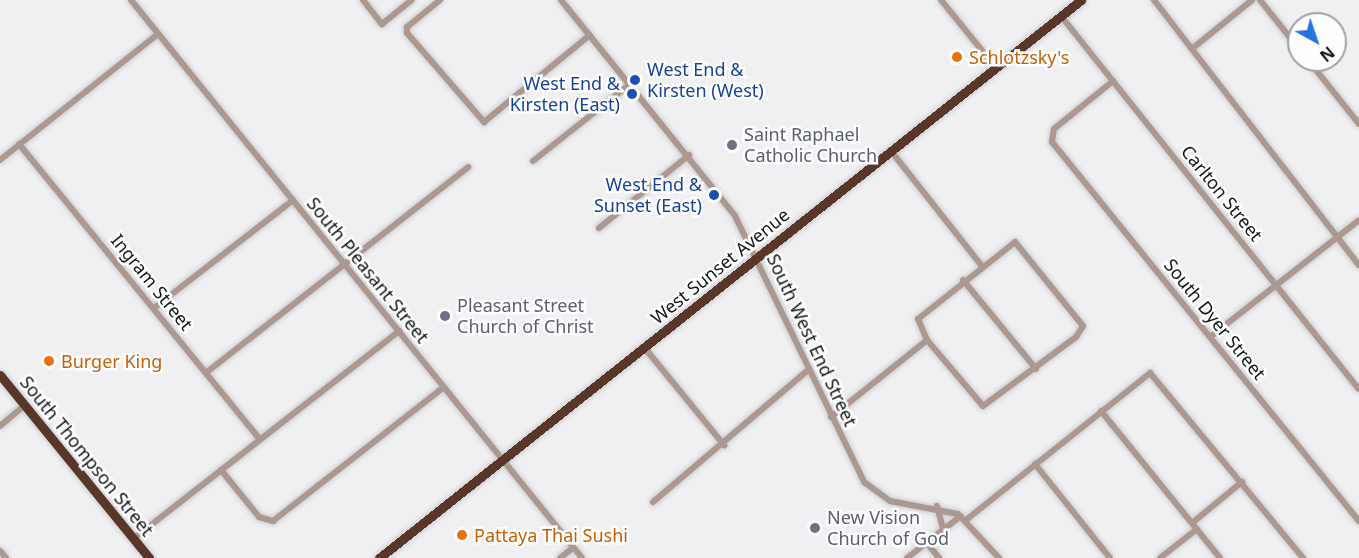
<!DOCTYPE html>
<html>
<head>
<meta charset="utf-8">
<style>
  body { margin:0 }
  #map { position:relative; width:1359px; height:558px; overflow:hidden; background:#f0f0f3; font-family:"Noto Sans",sans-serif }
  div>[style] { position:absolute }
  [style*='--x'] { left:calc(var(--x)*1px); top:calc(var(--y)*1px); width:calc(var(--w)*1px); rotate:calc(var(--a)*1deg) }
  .roads { filter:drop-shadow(0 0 2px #cdcdd0) drop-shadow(0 0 2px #cdcdd0) }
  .minor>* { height:6px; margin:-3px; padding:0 3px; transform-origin:3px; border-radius:3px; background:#aa9891 }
  .highway>* { height:9px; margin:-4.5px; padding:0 4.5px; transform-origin:4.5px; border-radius:4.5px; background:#58372a }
  .dots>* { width:16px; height:16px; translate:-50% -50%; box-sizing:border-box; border:3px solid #fefeff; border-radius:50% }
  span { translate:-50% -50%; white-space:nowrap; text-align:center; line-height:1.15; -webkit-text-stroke:5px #fefeff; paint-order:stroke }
  .food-label { font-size:18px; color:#c56008 }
  .left { translate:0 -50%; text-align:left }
  .transit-label { font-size:18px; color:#164399 }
  .right { translate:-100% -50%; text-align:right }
  .worship-label { font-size:18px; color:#5b616d }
  .street-label { font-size:18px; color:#151617 }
  .north { position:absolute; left:1287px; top:12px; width:60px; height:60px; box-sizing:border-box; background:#fefeff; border:2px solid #a1a1a2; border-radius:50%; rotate:140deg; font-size:16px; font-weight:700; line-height:24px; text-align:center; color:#151617 }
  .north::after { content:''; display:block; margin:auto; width:21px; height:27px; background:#2374df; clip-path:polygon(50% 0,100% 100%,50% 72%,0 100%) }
</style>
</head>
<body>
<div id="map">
  <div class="roads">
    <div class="minor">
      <div style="--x:131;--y:0;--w:717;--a:51.05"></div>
      <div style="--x:363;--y:0;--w:31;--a:52"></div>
      <div style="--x:382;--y:24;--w:38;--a:-39"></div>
      <div style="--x:440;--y:0;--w:43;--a:140.7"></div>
      <div style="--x:407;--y:27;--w:6;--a:90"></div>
      <div style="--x:407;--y:33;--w:118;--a:49.1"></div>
      <div style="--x:484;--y:122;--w:137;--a:-39.4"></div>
      <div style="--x:561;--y:0;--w:277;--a:51.1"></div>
      <div style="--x:735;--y:216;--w:296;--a:64.1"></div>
      <div style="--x:864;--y:482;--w:32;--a:36"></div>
      <div style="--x:890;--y:501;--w:69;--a:10.8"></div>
      <div style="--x:958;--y:514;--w:60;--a:47"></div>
      <div style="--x:941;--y:0;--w:87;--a:51"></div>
      <div style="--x:1154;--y:0;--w:335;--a:52.3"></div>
      <div style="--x:1260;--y:0;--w:63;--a:51.5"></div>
      <div style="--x:1061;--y:16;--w:477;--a:51.4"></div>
      <div style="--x:1193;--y:48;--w:76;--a:-39.1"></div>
      <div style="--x:1308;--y:60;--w:82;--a:51.4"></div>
      <div style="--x:1113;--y:81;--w:76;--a:140.9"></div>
      <div style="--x:1054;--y:129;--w:13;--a:99"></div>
      <div style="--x:1052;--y:142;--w:488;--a:51"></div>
      <div style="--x:19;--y:144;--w:381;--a:50.8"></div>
      <div style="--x:891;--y:151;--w:145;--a:51.7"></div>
      <div style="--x:0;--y:160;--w:202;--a:-38.6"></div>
      <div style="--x:533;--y:161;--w:124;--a:-38.4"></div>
      <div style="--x:599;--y:228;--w:116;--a:-39"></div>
      <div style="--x:1015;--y:242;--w:108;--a:51"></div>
      <div style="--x:1083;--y:326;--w:13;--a:122"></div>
      <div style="--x:1076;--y:337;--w:116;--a:143.4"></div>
      <div style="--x:983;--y:406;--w:87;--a:-130.3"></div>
      <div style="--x:927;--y:340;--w:23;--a:-113"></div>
      <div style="--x:918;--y:319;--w:124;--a:-38.4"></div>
      <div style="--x:963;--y:280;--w:115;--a:50.6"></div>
      <div style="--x:154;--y:308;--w:176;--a:-37.8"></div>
      <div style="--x:1210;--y:337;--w:189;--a:-38.1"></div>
      <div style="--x:644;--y:347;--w:127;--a:50.8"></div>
      <div style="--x:207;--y:372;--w:332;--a:-38.1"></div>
      <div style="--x:1101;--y:411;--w:189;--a:51"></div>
      <div style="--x:831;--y:417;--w:123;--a:-38.7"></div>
      <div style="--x:0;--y:426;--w:33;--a:-40"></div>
      <div style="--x:1035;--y:464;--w:120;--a:51.4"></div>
      <div style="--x:221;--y:470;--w:60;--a:51"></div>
      <div style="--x:259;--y:517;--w:15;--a:16"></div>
      <div style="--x:273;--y:521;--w:217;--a:-38.1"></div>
      <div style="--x:653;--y:502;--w:205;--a:-40.4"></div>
      <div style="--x:937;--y:506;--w:23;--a:75"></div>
      <div style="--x:966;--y:520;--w:236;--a:-38.6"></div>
      <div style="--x:1150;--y:373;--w:240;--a:50.4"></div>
      <div style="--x:1192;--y:523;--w:65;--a:-39.4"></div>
      <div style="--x:133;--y:539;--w:338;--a:-38"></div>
      <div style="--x:927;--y:543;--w:19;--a:51"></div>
      <div style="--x:0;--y:551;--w:9;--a:49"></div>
      <div style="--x:560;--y:558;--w:16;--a:-38"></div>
      <div style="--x:907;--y:558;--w:68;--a:-37.9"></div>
      <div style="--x:1160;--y:558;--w:47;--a:-38.1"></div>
    </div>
    <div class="highway">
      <div style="--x:0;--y:375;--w:236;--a:50.8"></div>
      <div style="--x:379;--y:558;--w:897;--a:-38.48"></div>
    </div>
  </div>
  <div class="dots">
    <div style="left:957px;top:57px;background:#e8710a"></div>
    <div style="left:635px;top:80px;background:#1a4fb4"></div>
    <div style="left:632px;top:94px;background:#1a4fb4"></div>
    <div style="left:732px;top:145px;background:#6b7280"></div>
    <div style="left:714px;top:195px;background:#1a4fb4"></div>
    <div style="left:445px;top:316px;background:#6b7280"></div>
    <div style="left:49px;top:361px;background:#e8710a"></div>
    <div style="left:815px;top:528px;background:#6b7280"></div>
    <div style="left:462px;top:535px;background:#e8710a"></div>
  </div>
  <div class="food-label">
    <span class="left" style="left:969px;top:57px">Schlotzsky's</span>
    <span class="left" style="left:61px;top:361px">Burger King</span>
    <span class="left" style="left:474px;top:535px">Pattaya Thai Sushi</span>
  </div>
  <div class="transit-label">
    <span class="left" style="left:647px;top:80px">West End &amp;<br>Kirsten (West)</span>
    <span class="right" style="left:620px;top:94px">West End &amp;<br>Kirsten (East)</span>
    <span class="right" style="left:702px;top:195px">West End &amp;<br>Sunset (East)</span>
  </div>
  <div class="worship-label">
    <span class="left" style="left:744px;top:145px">Saint Raphael<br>Catholic Church</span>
    <span class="left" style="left:457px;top:316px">Pleasant Street<br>Church of Christ</span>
    <span class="left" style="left:827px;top:528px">New Vision<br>Church of God</span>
  </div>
  <div class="street-label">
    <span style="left:1222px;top:193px;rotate:51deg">Carlton Street</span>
    <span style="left:720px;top:266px;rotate:-39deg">West Sunset Avenue</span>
    <span style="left:368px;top:270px;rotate:51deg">South Pleasant Street</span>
    <span style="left:152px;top:282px;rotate:51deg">Ingram Street</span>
    <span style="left:1215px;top:319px;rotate:51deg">South Dyer Street</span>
    <span style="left:812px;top:340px;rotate:65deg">South West End Street</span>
    <span style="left:87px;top:456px;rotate:51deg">South Thompson Street</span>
  </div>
  <div class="north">N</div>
</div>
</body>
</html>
